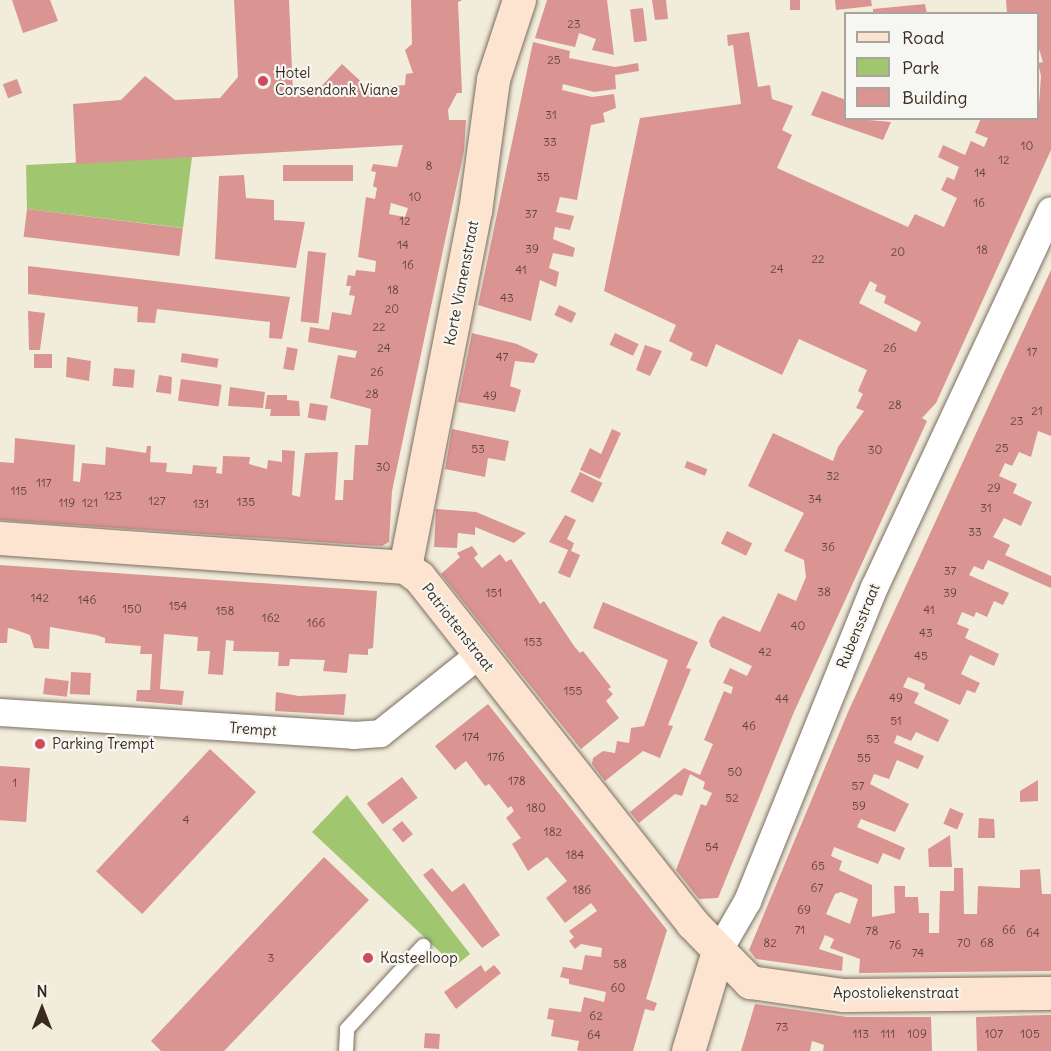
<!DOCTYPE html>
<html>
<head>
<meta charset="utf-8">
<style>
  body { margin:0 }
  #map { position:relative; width:1051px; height:1051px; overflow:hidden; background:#f2ecdb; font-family:Delius,sans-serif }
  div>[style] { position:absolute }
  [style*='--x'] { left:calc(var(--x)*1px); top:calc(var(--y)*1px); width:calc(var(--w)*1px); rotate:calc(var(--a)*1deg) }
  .green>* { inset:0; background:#a0c670 }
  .building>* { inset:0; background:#da9592; transform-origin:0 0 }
  .roads { filter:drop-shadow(0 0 2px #7b6e60) drop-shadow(0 0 2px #7b6e60) }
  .lane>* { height:14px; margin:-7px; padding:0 7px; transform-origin:7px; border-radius:7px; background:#fff }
  .street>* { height:27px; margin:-13.5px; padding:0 13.5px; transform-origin:13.5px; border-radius:13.5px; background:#fff }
  .secondary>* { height:33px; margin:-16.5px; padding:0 16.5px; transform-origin:16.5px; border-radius:16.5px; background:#fde4d1 }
  .dots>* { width:16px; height:16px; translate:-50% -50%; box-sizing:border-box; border:3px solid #f6f6f2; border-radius:50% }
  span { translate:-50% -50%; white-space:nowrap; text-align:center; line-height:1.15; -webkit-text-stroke:4.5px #f6f6f2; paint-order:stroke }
  .number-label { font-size:12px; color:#63453b }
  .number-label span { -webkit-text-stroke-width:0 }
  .poi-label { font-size:15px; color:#3b2a1e }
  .left { translate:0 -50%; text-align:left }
  .street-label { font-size:15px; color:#3b2a1e }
  .legend { position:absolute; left:844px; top:12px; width:195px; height:108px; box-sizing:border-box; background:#f6f6f2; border:2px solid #aba49d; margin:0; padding:8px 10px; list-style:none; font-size:18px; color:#3b2a1e }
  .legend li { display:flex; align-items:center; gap:12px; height:30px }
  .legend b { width:30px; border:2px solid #aba49d }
  .north { position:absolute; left:12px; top:979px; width:60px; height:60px; -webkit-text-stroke:4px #f6f6f2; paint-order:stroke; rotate:0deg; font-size:16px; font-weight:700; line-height:24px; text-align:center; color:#3b2a1e }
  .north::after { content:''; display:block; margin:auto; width:21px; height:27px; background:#3b2a1e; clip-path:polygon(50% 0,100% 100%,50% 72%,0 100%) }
</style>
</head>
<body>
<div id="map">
  <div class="green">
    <div style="clip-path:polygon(192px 157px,183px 228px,27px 209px,26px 165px)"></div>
    <div style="clip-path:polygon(347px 795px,470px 954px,455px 966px,312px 832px)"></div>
  </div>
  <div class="building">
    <div style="clip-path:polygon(12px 0,50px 0,58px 21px,23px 33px)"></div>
    <div style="clip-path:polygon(evenodd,234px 0,289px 0,293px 93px,317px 91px,342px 64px,368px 88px,405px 85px,406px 74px,413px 73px,405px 50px,412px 44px,411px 0,462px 0,458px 2px,462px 93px,457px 93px,448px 110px,449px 120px,466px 120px,464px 151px,392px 491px,389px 542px,382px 546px,362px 545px,0 520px,0 462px,14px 463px,15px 438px,75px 445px,73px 481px,80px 482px,82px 463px,105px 465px,106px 447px,146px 453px,147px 446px,151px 446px,150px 462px,167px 463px,166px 472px,192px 474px,193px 465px,217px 467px,216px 473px,222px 474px,223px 456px,250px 457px,249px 464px,267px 469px,268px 460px,282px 462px,282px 450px,295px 451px,292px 495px,300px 497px,305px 453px,338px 452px,335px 500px,343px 500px,344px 480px,353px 480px,355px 445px,368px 445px,371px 409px,330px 398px,338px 355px,355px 358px,357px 351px,308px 342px,310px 327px,329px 330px,332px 312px,351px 315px,355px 296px,349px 295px,351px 286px,346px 286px,348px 275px,355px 276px,356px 270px,375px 272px,376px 261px,358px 257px,366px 197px,375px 199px,377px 188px,373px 186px,376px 172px,371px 171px,373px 164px,397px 167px,403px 145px,76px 164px,73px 104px,121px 100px,145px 76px,175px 100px,220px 98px,238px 77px,234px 0,391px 203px,408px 208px,405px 217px,389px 214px,391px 203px)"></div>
    <div style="clip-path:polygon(547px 0,607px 0,614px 55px,592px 50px,596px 39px,579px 33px,575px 47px,535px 38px)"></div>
    <div style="clip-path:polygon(652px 0,666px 0,668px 19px,655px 20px)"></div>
    <div style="left:790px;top:0;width:10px;height:10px"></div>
    <div style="clip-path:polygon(835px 0,871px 0,872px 6px,836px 10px)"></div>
    <div style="clip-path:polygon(evenodd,1006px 0,1051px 0,1051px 150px,936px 403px,922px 418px,927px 421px,794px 712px,718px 898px,699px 899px,676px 870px,701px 804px,706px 806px,712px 793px,703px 789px,705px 782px,690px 774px,682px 796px,675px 794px,639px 823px,630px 812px,684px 768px,700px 775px,713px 744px,704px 740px,724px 691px,731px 694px,733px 687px,723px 683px,730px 668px,747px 676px,752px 666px,711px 647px,709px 641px,718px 621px,723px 616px,760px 632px,778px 593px,796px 601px,806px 577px,804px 560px,784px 551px,804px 513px,748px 486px,773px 433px,833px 461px,838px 447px,864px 411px,856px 408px,863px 394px,858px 391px,867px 370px,799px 339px,782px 375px,716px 344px,707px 367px,690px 360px,693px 353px,669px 341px,676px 325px,604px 291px,640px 118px,741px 104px,733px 45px,728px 46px,727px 35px,749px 32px,758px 87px,770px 85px,772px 99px,793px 106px,782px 130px,792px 135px,777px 168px,908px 227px,915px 214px,944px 227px,957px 198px,941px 190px,947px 177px,954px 180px,959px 167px,938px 157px,943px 145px,965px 155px,971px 141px,984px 147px,988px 138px,975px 133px,981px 118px,1038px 118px,1041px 76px,1038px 63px,1043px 62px,1038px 46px,1038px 14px,1007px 14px,1006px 0,870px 281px,877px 285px,875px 291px,886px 296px,884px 303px,921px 322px,916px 332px,859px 303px,870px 281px)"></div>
    <div style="clip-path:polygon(925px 4px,927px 14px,873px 14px,873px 9px)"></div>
    <div style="left:643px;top:8px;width:33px;height:13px;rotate:83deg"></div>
    <div style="clip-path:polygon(533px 42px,570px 51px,569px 58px,615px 67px,638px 63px,639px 71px,615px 75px,616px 89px,594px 92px,563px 84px,562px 90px,592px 97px,614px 94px,616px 108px,603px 113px,605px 122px,591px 125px,577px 200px,560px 197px,556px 212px,574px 216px,570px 230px,555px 227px,553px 239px,575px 248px,573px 257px,553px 253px,549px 268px,559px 272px,556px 287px,540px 280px,531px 321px,478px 305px)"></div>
    <div style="left:17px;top:79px;width:15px;height:15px;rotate:70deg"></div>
    <div style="clip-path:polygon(822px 91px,846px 100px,846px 118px,891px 122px,883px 140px,811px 115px)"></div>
    <div style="left:353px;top:165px;width:16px;height:70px;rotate:90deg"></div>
    <div style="clip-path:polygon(244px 175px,246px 198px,274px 200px,274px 220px,305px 222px,296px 268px,215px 259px,219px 176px)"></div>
    <div style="left:27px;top:209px;width:157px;height:28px;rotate:7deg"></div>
    <div style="left:308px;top:251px;width:18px;height:71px;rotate:6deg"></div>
    <div style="clip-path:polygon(28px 266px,290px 297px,282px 339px,269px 338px,270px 322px,157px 309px,155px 323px,137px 322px,138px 307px,28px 294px)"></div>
    <div style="clip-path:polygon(evenodd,1051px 270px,1051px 436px,1038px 431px,1031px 457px,1019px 452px,1012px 466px,1005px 463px,999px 476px,1017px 484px,1013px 493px,1032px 502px,1021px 526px,1004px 518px,993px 537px,1010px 545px,1005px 555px,1051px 576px,1051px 588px,988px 560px,983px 570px,974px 566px,969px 575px,1009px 593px,1003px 605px,994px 601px,987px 617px,976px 612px,974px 617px,962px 612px,957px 624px,969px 629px,965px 638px,999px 654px,994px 666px,970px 655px,961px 674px,980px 683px,975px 693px,967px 690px,960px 705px,924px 689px,925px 684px,908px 677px,903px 687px,919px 693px,914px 703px,949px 720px,938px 742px,916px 732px,911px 741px,897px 735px,894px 743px,924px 756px,918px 769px,897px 760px,889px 779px,874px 774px,870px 784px,909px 804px,895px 832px,861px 819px,857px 827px,905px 848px,900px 860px,883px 853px,878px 864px,834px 847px,831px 856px,842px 861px,839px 870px,872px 885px,872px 917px,895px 913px,894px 886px,905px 886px,905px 897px,918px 897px,919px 913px,929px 913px,929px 933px,939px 933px,940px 891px,954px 891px,954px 868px,963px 868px,964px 914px,977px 914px,978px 886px,1020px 888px,1020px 870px,1040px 869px,1042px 894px,1051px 894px,1051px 971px,859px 973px,860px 959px,830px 948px,834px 939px,825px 935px,819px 949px,843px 957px,842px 971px,756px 959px,749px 950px,848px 712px,1051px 270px,841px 892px,858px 899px,850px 924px,826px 914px,835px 894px,841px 892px)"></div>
    <div style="left:559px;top:305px;width:19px;height:11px;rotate:25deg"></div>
    <div style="clip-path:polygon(28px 311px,45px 313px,40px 350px,29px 350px)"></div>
    <div style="clip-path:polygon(472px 333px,517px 344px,538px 354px,534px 363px,515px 361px,510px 386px,521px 390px,515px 412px,458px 402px)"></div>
    <div style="left:615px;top:333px;width:26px;height:13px;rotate:25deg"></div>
    <div style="clip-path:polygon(645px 345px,662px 351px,650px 376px,636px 370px)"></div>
    <div style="left:287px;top:347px;width:11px;height:22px;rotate:10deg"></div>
    <div style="left:182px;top:353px;width:37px;height:9px;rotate:9deg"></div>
    <div style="left:52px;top:354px;width:14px;height:18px;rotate:90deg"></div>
    <div style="clip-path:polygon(67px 357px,91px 361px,89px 381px,66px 377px)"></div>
    <div style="left:114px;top:368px;width:21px;height:18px;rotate:5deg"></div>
    <div style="clip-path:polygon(159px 375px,172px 377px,171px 394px,156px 392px)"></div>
    <div style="left:181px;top:379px;width:41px;height:22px;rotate:8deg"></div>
    <div style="clip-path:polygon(230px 387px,265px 392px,263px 408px,228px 406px)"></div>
    <div style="clip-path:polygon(267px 395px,287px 395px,287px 400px,299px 401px,300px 416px,270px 416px,271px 409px,265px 409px)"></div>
    <div style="left:310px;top:403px;width:18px;height:15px;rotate:9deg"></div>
    <div style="clip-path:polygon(452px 429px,509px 441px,505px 461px,488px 458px,485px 477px,445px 469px)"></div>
    <div style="clip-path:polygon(612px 429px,621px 433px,600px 479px,580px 470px,590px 448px,601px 454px)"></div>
    <div style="left:687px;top:461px;width:22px;height:7px;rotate:22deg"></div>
    <div style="left:580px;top:472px;width:25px;height:22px;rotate:26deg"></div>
    <div style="clip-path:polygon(436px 509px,476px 512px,526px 533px,514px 543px,475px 527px,475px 535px,458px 533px,457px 548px,434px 547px)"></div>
    <div style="clip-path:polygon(565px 515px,576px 520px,567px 539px,574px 543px,571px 551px,580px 555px,570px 578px,558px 573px,568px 550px,549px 542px)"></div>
    <div style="left:727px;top:531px;width:28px;height:14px;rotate:26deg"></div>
    <div style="clip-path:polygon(472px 546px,478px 554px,474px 558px,482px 568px,500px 554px,506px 562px,511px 559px,540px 604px,544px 601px,574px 646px,580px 653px,583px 651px,611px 687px,608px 689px,613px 694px,606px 701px,619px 718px,581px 749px,441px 574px,460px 557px,457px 553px)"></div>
    <div style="clip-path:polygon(0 565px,377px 591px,373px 648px,368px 649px,368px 655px,349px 654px,347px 673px,323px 671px,325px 660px,290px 659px,289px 666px,278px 666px,279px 652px,233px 651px,234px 641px,226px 640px,223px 675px,208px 674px,210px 651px,197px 651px,198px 637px,164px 634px,160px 689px,184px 691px,182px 705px,136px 701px,137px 690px,150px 690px,152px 654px,140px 654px,141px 646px,105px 643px,105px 638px,96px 635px,50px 627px,49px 649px,34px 648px,30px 635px,13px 629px,8px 628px,7px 643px,0 643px)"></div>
    <div style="clip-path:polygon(603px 602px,698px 642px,686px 668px,691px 669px,668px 725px,673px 726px,660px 758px,643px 751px,605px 781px,592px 764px,593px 758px,603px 751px,615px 753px,617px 741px,629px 743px,631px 728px,644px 726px,668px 660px,593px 628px)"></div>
    <div style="left:71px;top:672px;width:20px;height:22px;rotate:3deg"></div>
    <div style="left:45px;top:678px;width:24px;height:16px;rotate:7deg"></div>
    <div style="clip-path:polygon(276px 692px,299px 696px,346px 694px,344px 715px,275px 711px)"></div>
    <div style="clip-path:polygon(488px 704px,667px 930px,646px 999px,657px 1003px,654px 1011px,645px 1009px,633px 1051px,580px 1051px,577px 1050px,579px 1041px,551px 1036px,554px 1020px,547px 1019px,549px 1008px,581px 1012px,584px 997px,604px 1002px,606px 992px,569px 984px,569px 979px,560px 977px,563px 967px,582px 970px,585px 955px,601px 957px,602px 948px,581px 944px,575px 949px,569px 941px,574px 937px,569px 931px,597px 911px,591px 903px,565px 923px,546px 898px,567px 881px,547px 857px,528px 871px,512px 844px,521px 838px,506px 818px,514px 811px,511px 806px,508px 808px,489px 784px,485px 786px,466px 761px,455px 770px,435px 746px)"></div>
    <div style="left:210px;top:749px;width:63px;height:167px;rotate:43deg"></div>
    <div style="left:0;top:766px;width:30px;height:54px;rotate:4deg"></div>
    <div style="left:402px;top:777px;width:26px;height:44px;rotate:53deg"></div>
    <div style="clip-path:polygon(1038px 780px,1038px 801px,1020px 802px,1020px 791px)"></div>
    <div style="left:950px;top:808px;width:15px;height:17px;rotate:23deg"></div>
    <div style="clip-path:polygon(979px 818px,994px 819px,995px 838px,978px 838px)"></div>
    <div style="left:402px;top:821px;width:17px;height:13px;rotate:50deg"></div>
    <div style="clip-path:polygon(950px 835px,952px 867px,929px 867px,928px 849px)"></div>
    <div style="clip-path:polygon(324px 857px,369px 900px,224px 1051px,161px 1051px,151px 1041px)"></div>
    <div style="clip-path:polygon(432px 868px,452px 892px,464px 883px,500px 935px,482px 948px,423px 875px)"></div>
    <div style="clip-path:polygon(481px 965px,485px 972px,494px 965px,501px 973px,456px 1009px,444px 992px)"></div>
    <div style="clip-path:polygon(755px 1004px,847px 1017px,931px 1017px,932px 1051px,823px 1051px,824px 1045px,812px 1041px,810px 1051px,741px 1051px)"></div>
    <div style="clip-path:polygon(1047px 1015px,1051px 1015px,1051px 1051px,977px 1051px,976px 1017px)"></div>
    <div style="left:425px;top:1033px;width:15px;height:15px;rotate:4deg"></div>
  </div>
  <div class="roads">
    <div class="lane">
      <div style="--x:346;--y:1051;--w:22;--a:-87"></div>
      <div style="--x:347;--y:1029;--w:113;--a:-47.5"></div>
    </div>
    <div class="street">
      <div style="--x:0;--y:712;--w:354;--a:3.7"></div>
      <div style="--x:353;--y:735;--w:27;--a:-4"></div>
      <div style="--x:380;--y:733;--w:127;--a:-38.6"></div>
      <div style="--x:718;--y:951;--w:58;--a:-59.9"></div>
      <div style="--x:747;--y:901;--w:339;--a:-68"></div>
      <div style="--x:874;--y:587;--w:416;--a:-64.9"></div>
    </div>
    <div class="secondary">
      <div style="--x:0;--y:538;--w:406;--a:4.1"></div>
      <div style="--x:405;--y:567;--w:17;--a:36"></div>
      <div style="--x:419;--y:577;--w:441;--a:51.7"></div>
      <div style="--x:692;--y:923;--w:83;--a:45.5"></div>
      <div style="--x:750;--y:982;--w:94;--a:8"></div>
      <div style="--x:843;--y:995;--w:208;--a:-0.6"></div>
      <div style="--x:405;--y:567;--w:363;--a:-78.9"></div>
      <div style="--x:475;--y:211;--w:133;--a:-82.2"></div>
      <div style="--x:493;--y:79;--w:83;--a:-71.8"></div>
      <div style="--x:688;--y:1051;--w:104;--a:-73.3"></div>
    </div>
  </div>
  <div class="dots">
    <div style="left:263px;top:81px;background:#d1495b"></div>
    <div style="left:40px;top:744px;background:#d1495b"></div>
    <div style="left:368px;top:958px;background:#d1495b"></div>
  </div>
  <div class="number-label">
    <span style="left:574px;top:24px">23</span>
    <span style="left:554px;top:60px">25</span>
    <span style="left:551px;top:115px">31</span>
    <span style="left:550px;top:142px">33</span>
    <span style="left:1027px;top:146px">10</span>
    <span style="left:1004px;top:160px">12</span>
    <span style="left:429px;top:166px">8</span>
    <span style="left:980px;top:173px">14</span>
    <span style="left:543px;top:177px">35</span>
    <span style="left:415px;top:197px">10</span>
    <span style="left:979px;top:203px">16</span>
    <span style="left:531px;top:214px">37</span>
    <span style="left:405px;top:221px">12</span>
    <span style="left:403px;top:245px">14</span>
    <span style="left:532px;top:249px">39</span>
    <span style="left:982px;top:250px">18</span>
    <span style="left:898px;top:252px">20</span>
    <span style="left:818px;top:259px">22</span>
    <span style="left:408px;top:265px">16</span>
    <span style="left:777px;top:269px">24</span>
    <span style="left:521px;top:270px">41</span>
    <span style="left:393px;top:290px">18</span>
    <span style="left:507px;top:298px">43</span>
    <span style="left:392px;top:309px">20</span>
    <span style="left:379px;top:327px">22</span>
    <span style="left:384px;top:348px">24</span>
    <span style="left:890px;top:348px">26</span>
    <span style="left:1032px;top:352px">17</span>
    <span style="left:502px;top:357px">47</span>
    <span style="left:377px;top:372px">26</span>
    <span style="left:372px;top:394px">28</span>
    <span style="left:490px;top:396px">49</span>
    <span style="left:895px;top:405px">28</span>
    <span style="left:1037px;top:411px">21</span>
    <span style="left:1017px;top:421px">23</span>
    <span style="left:1002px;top:448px">25</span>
    <span style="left:478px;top:449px">53</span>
    <span style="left:875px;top:450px">30</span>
    <span style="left:383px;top:467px">30</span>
    <span style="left:833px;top:476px">32</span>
    <span style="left:44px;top:483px">117</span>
    <span style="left:994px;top:488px">29</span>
    <span style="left:19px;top:491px">115</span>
    <span style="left:113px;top:496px">123</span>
    <span style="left:815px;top:499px">34</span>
    <span style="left:157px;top:501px">127</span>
    <span style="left:246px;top:502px">135</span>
    <span style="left:67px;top:503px">119</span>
    <span style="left:90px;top:503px">121</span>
    <span style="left:201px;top:504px">131</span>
    <span style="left:986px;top:508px">31</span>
    <span style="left:975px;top:532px">33</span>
    <span style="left:828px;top:547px">36</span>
    <span style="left:950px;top:571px">37</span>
    <span style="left:824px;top:592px">38</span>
    <span style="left:494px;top:593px">151</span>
    <span style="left:950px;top:593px">39</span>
    <span style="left:40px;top:598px">142</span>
    <span style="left:87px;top:600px">146</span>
    <span style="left:178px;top:606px">154</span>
    <span style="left:132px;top:609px">150</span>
    <span style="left:929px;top:610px">41</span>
    <span style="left:225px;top:611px">158</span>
    <span style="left:271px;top:618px">162</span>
    <span style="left:316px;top:623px">166</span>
    <span style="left:798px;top:626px">40</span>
    <span style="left:926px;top:633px">43</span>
    <span style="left:533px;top:642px">153</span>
    <span style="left:765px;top:652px">42</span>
    <span style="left:921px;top:656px">45</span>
    <span style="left:573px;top:691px">155</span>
    <span style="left:896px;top:698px">49</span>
    <span style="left:782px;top:699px">44</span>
    <span style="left:896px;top:721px">51</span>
    <span style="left:749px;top:726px">46</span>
    <span style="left:471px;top:737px">174</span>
    <span style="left:873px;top:739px">53</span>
    <span style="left:496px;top:757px">176</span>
    <span style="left:864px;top:758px">55</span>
    <span style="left:735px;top:772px">50</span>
    <span style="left:517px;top:781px">178</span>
    <span style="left:15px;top:783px">1</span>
    <span style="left:858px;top:786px">57</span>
    <span style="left:732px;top:798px">52</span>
    <span style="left:859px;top:806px">59</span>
    <span style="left:536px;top:808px">180</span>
    <span style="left:186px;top:820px">4</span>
    <span style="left:553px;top:832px">182</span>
    <span style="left:712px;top:847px">54</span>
    <span style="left:575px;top:855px">184</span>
    <span style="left:818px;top:866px">65</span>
    <span style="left:817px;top:888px">67</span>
    <span style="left:582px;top:890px">186</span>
    <span style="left:804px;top:910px">69</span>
    <span style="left:800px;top:930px">71</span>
    <span style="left:1009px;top:930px">66</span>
    <span style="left:872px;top:931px">78</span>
    <span style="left:1033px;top:933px">64</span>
    <span style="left:770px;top:943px">82</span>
    <span style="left:964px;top:943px">70</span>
    <span style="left:987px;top:943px">68</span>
    <span style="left:895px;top:945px">76</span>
    <span style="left:918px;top:953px">74</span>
    <span style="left:271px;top:958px">3</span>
    <span style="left:620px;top:964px">58</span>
    <span style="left:618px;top:988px">60</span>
    <span style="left:596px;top:1016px">62</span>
    <span style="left:782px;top:1027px">73</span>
    <span style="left:861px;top:1034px">113</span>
    <span style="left:888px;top:1034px">111</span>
    <span style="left:917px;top:1034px">109</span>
    <span style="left:994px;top:1034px">107</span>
    <span style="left:1030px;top:1034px">105</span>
    <span style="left:594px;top:1035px">64</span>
  </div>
  <div class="poi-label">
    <span class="left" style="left:275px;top:81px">Hotel<br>Corsendonk Viane</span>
    <span class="left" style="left:52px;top:744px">Parking Trempt</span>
    <span class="left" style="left:380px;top:958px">Kasteelloop</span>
  </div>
  <div class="street-label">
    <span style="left:461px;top:283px;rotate:-79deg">Korte Vianenstraat</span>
    <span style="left:858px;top:626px;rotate:-68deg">Rubensstraat</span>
    <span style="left:458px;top:627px;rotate:52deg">Patriottenstraat</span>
    <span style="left:253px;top:729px;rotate:4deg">Trempt</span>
    <span style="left:896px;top:993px">Apostoliekenstraat</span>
  </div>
  <ul class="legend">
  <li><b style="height:8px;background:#fde4d1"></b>Road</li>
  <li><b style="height:16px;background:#a0c670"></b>Park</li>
  <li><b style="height:16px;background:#da9592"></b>Building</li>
  </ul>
  <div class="north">N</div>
</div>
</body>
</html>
